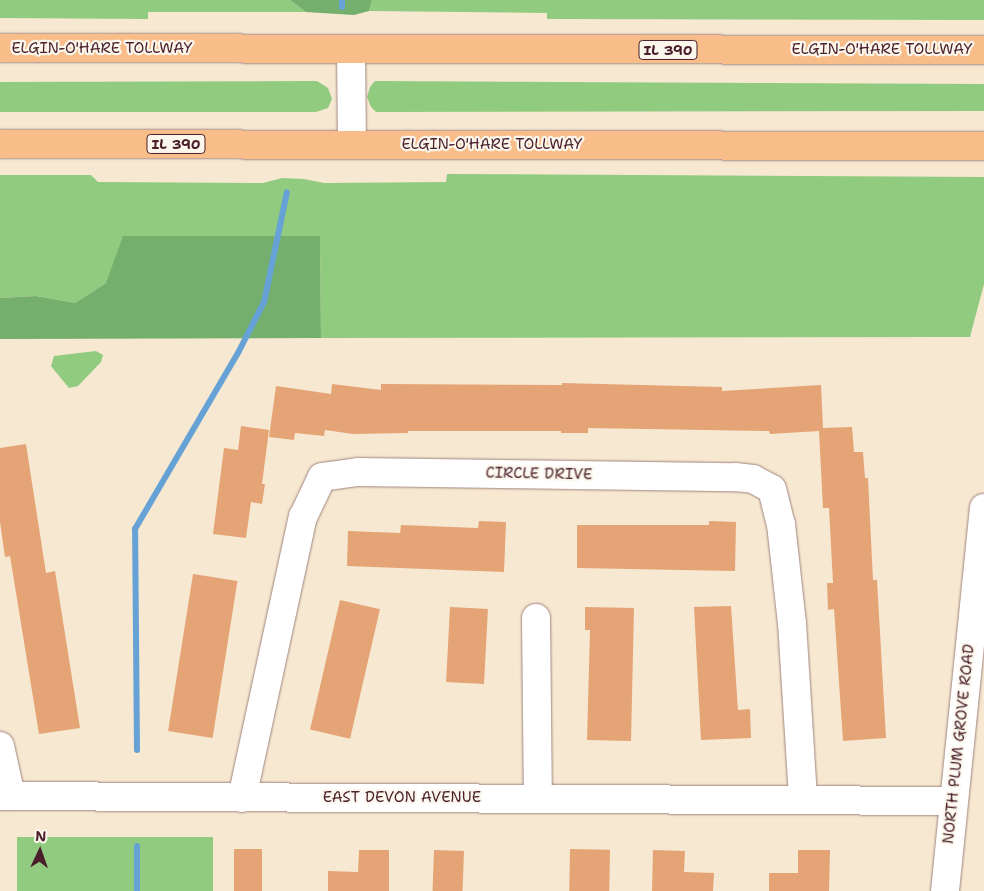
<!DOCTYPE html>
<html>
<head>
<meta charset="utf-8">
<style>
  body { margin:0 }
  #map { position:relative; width:984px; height:891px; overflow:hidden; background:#f7e8d2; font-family:"Shantell Sans",sans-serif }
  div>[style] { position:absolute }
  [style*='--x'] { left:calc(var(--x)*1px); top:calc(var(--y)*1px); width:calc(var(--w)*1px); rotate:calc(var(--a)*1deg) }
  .green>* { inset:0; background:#90cb7f; transform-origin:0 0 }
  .forest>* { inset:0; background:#74af6e }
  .stream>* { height:6px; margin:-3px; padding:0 3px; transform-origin:3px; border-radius:3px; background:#66a2d6 }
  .building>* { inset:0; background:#e5a475; transform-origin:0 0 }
  .roads { filter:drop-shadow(0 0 1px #a0847e) drop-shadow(0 0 1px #a0847e) }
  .minor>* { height:28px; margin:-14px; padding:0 14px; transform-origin:14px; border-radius:14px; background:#fff }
  .highway>* { height:28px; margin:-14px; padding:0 14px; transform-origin:14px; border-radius:14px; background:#f8bd89 }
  span { translate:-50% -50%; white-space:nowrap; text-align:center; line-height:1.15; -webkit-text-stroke:4.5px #fbf7ec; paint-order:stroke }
  .shield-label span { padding:1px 4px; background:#fbf7ec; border:1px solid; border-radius:4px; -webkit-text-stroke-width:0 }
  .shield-label { font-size:14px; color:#4a1f2b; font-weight:700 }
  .street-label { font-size:15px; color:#4a1f2b }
  .north { position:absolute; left:15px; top:826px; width:50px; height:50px; -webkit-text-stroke:4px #fbf7ec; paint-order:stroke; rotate:3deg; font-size:14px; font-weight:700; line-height:20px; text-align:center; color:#4a1f2b }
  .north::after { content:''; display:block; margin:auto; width:18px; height:22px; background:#4a1f2b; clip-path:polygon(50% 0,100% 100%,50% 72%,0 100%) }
</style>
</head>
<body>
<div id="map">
  <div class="green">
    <div style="clip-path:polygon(0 0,290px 0,306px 12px,148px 12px,148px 19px,0 18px)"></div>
    <div style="clip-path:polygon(372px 0,984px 0,984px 20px,547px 19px,547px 13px,369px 11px)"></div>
    <div style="clip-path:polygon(317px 81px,328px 88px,332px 99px,328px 108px,316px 112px,0 112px,0 82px)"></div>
    <div style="clip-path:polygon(375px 81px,984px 84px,984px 111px,376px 112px,371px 107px,367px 97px,370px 87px)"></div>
    <div style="clip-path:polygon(447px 174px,984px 177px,984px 284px,970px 337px,321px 338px,320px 236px,106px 283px,75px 303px,36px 296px,0 298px,0 175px,91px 175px,98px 182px,263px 183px,282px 178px,304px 179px,324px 183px,446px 182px)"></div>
    <div style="clip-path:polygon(96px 351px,103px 355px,101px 362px,78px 386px,69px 388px,51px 366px,54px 356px)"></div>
    <div style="left:17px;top:837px;width:196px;height:54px"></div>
  </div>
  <div class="forest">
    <div style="clip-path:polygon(290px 0,372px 0,369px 11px,354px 15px,306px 12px)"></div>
    <div style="clip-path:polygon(123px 236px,320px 236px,321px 338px,0 339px,0 298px,36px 296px,75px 303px,106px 283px)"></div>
  </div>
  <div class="stream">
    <div style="--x:342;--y:7;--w:7;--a:-90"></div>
    <div style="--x:137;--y:750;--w:221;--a:-90.5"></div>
    <div style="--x:135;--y:529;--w:206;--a:-59.7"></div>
    <div style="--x:239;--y:351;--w:55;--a:-63"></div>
    <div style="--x:264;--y:302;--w:112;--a:-78.2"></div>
    <div style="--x:137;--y:846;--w:45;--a:90"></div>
  </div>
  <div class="building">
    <div style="clip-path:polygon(562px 383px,722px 387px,722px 391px,821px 385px,823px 428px,852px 427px,854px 452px,863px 452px,865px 478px,868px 478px,873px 580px,877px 580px,886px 738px,843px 741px,834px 609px,828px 610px,827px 583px,833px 583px,829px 508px,823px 508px,819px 431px,770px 434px,769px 431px,588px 428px,588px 433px,561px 433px,561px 431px,408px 431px,408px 433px,353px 434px,325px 430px,324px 436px,295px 433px,294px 440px,269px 437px,276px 386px,331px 394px,332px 384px,381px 390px,381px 384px,562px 385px)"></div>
    <div style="clip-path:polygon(241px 426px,269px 430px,262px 484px,265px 484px,262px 504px,251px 502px,246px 538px,213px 534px,224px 448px,238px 450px)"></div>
    <div style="clip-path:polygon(26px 444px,46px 573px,55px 571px,80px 728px,39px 734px,10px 556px,5px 557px,0 522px,0 448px)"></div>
    <div style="clip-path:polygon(479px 521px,506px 522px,504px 572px,347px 566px,348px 531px,400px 533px,401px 525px,478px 528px)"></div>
    <div style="clip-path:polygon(709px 521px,736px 522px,735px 571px,577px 568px,577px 525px,709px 525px)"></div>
    <div style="left:193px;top:574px;width:45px;height:159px;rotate:9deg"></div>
    <div style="left:340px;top:600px;width:41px;height:133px;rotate:13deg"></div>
    <div style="clip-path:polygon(731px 606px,738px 710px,750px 709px,751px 738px,701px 740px,694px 607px)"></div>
    <div style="left:450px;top:607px;width:38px;height:75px;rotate:3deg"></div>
    <div style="clip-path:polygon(585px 607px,634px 608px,631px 741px,587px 740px,590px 630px,585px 630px)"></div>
    <div style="left:234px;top:849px;width:28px;height:42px"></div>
    <div style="left:570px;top:849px;width:40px;height:42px;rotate:1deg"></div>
    <div style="clip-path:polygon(359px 850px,389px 850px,389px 891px,328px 891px,328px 871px,358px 872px)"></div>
    <div style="left:434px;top:850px;width:30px;height:41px;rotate:2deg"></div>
    <div style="clip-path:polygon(653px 850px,685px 851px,684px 872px,714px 873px,713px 891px,652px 891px)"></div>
    <div style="clip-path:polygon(798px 850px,830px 850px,829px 891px,769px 891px,769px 873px,798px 873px)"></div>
  </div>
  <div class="roads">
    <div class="minor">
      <div style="--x:351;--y:50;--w:94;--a:89.4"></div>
      <div style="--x:536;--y:618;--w:181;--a:89.4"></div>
      <div style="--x:0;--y:746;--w:51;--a:77.6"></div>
      <div style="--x:0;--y:796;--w:953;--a:0.3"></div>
      <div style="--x:242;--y:798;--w:288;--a:-77.8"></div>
      <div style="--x:303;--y:517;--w:44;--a:-64.6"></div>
      <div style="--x:322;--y:477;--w:36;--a:-8"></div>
      <div style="--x:358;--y:472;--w:377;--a:0.8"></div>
      <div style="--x:735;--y:477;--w:18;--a:6"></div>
      <div style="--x:753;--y:479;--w:21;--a:28"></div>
      <div style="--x:772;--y:489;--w:36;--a:76"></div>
      <div style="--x:781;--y:524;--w:100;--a:83.7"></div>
      <div style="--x:792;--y:623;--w:177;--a:86.4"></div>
      <div style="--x:945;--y:891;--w:385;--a:-84.2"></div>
    </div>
    <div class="highway">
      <div style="--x:0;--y:48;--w:984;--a:0.12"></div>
      <div style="--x:0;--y:144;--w:984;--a:0.12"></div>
    </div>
  </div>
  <div class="shield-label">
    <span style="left:668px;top:50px">IL 390</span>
    <span style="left:176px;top:144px">IL 390</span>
  </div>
  <div class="street-label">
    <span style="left:102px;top:49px">ELGIN-O'HARE TOLLWAY</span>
    <span style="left:882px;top:50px">ELGIN-O'HARE TOLLWAY</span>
    <span style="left:492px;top:145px">ELGIN-O'HARE TOLLWAY</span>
    <span style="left:539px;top:474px;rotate:1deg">CIRCLE DRIVE</span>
    <span style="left:959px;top:744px;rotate:-84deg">NORTH PLUM GROVE ROAD</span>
    <span style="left:402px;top:798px">EAST DEVON AVENUE</span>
  </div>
  <div class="north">N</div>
</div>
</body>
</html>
